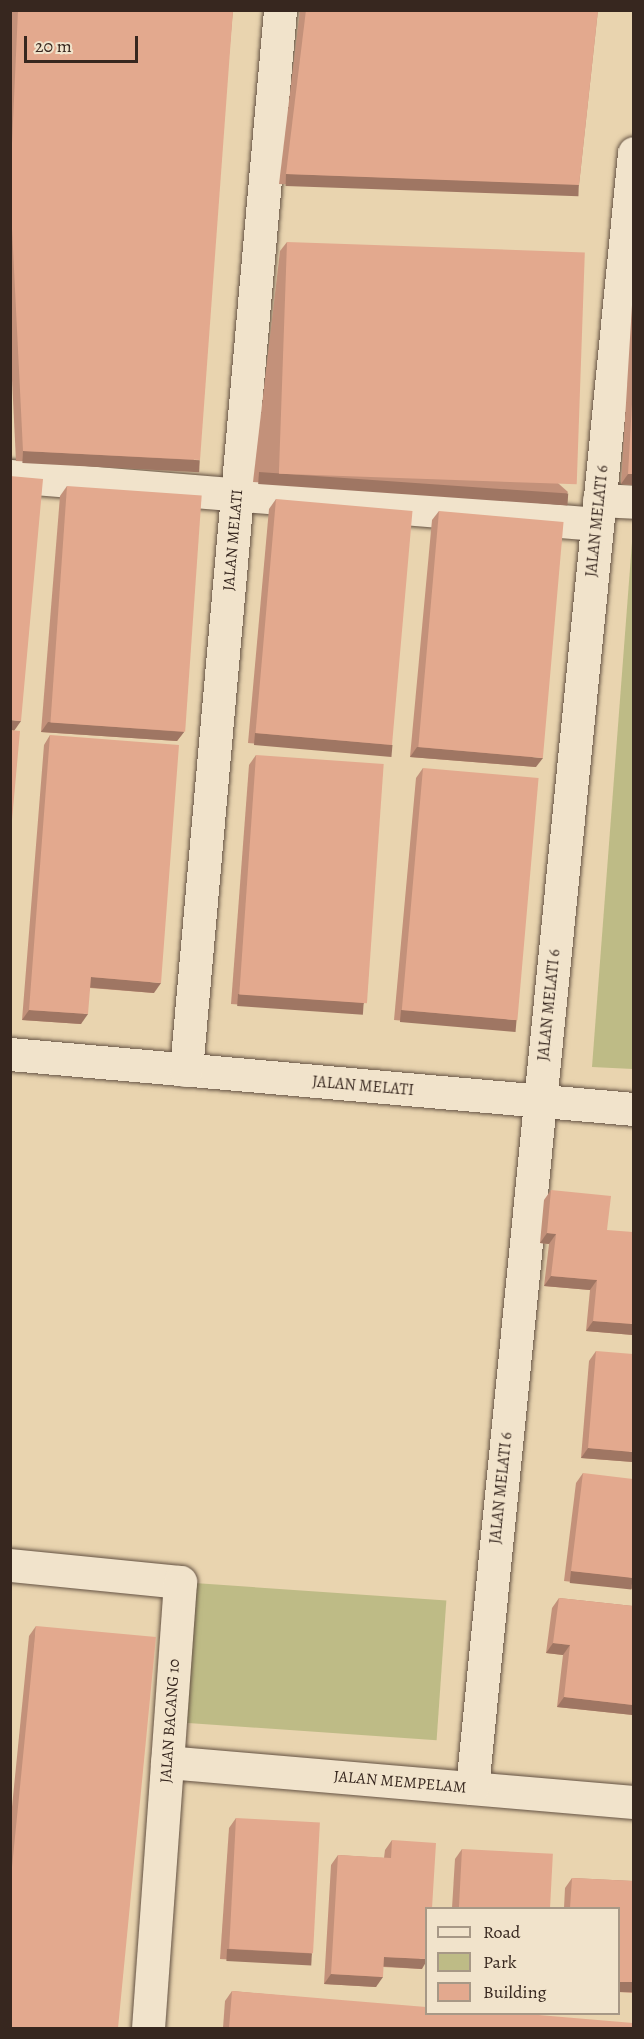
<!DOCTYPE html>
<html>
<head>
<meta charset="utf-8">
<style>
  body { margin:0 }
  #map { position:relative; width:644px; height:2039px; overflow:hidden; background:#e9d4af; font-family:Alegreya,serif }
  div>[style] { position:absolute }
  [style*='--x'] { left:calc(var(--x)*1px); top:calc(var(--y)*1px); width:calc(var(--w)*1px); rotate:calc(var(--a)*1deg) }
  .green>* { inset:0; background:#bebb86; transform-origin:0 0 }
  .roads { filter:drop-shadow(0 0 2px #645243) drop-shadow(0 0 2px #645243) }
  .minor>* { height:33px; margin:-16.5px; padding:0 16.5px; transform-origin:16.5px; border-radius:16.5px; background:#f1e3cb }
  .wall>* { inset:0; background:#c3917a }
  .shaded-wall>* { inset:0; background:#9f7663; transform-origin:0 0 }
  .building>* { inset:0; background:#e3a98e; transform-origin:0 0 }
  span { translate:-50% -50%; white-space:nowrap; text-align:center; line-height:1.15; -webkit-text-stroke:5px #f1e3cb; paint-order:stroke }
  .street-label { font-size:16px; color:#37271f }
  .frame { position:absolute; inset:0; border:12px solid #37271f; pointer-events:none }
  .legend { position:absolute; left:425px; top:1907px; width:195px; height:108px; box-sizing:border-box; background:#f1e3cb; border:2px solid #a79886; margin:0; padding:8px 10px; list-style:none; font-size:18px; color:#37271f }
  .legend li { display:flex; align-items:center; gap:12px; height:30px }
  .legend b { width:30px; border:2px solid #a79886 }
  .scale { position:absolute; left:24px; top:36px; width:114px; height:27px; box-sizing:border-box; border:3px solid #37271f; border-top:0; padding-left:8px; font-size:18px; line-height:21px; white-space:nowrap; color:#37271f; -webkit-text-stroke:4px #f1e3cb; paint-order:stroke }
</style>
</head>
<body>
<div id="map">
  <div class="green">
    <div style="clip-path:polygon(633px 529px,634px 529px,633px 1069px,592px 1067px)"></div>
    <div style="left:180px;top:1582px;width:267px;height:140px;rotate:4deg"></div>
  </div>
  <div class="roads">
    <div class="minor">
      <div style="--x:10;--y:476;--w:589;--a:4.67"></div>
      <div style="--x:599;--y:500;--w:35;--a:3"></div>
      <div style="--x:10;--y:1054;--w:626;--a:5.04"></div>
      <div style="--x:186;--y:1070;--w:1064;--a:-84.93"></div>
      <div style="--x:10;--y:1565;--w:171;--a:5.7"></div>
      <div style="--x:180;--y:1582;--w:447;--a:94.1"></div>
      <div style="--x:167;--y:1762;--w:469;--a:4.9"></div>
      <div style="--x:472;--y:1788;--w:1643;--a:-84.34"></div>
    </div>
  </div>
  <div class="wall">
    <div style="clip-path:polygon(12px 10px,233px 10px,193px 470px,16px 461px,10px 339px,10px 42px)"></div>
    <div style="clip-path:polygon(300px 10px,598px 10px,579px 185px,572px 195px,279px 184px)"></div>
    <div style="clip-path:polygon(287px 242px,568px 492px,561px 502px,253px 482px,280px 251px)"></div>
    <div style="clip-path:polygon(633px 289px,633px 485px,621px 484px)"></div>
    <div style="clip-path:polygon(67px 486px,184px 732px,177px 741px,41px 732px,60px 496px)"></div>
    <div style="clip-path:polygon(276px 499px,392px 745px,385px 755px,248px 743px,269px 509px)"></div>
    <div style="clip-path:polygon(439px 511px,536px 767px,410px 757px,432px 520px)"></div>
    <div style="clip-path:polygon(50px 735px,154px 993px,90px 988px,81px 1024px,22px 1020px,44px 745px)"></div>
    <div style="clip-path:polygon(256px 755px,364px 1003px,357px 1013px,231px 1004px,249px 765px)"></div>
    <div style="clip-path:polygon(423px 768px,510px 1030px,394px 1020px,416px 778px)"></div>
    <div style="clip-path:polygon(551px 1190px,607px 1230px,633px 1335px,586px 1331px,590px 1290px,544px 1286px,549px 1244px,540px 1243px,544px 1200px)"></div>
    <div style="clip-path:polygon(596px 1351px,633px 1462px,581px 1458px,589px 1361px)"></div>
    <div style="clip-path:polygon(583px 1473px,633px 1589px,564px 1581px,576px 1483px)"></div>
    <div style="clip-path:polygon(559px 1598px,633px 1606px,633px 1715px,557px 1707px,563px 1655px,546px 1653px,552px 1608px)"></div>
    <div style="clip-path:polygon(36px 1626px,10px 2028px,10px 1827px,29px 1636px)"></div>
    <div style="clip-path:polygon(236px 1818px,312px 1954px,305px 1964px,220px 1959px,229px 1828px)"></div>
    <div style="clip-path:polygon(392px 1840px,422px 1969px,383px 1967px,376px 1987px,324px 1984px,331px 1865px,338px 1855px,384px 1858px,385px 1850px)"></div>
    <div style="clip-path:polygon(462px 1849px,549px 1908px,452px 1908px,455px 1859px)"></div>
    <div style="clip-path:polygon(572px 1878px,633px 1881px,633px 1993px,618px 1992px,618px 1908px,564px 1908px,565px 1888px)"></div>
    <div style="clip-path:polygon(232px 1991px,633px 2028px,223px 2028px,225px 2001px)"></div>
  </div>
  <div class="shaded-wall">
    <div style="left:286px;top:174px;width:293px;height:12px;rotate:2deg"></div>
    <div style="left:23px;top:451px;width:177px;height:12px;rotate:3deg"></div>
    <div style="left:259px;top:472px;width:310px;height:12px;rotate:4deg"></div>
    <div style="clip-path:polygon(628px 474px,633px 474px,633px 485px,621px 484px)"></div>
    <div style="clip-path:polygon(10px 720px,21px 721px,14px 731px,10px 730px)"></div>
    <div style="clip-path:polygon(48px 722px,184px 732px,177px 741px,41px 732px)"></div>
    <div style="left:255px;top:733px;width:138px;height:12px;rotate:5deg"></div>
    <div style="clip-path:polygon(417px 747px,543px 758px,536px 767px,410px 757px)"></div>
    <div style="clip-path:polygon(91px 977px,161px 983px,154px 993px,84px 987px)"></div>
    <div style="left:238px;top:994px;width:126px;height:12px;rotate:4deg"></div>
    <div style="clip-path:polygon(29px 1010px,88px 1014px,81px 1024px,22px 1020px)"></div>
    <div style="left:401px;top:1010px;width:116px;height:12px;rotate:5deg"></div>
    <div style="clip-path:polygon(547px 1233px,556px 1234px,549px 1244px,540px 1243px)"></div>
    <div style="clip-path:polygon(551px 1276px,597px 1280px,590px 1290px,544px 1286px)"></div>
    <div style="clip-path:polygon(593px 1321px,633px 1324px,633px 1335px,586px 1331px)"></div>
    <div style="clip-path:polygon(588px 1448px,633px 1452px,633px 1462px,581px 1458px)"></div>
    <div style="left:571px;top:1571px;width:62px;height:12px;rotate:6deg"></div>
    <div style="clip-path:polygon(553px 1643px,570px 1645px,563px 1655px,546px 1653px)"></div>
    <div style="clip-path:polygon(564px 1697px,633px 1705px,633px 1715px,557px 1707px)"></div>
    <div style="left:227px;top:1949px;width:85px;height:12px;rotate:3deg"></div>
    <div style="clip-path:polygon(384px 1957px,426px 1959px,426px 1962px,422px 1969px,377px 1966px)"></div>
    <div style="clip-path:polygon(331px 1974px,383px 1977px,376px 1987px,324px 1984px)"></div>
    <div style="left:618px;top:1982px;width:15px;height:10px"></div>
  </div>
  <div class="building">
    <div style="clip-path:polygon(18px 10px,233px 10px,200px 460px,23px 451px,10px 188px)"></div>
    <div style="clip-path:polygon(306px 10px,598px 10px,579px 185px,286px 174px)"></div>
    <div style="left:287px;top:242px;width:298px;height:232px;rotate:2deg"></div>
    <div style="clip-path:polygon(633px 386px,633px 474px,628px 474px)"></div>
    <div style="clip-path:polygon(10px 476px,43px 479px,21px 721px,10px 720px)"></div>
    <div style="left:67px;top:486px;width:135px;height:237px;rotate:4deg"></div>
    <div style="left:276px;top:499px;width:137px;height:235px;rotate:5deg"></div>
    <div style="left:439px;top:511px;width:125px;height:237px;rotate:5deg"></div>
    <div style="clip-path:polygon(10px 730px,20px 731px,10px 842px)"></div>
    <div style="clip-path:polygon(50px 735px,179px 745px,161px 983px,91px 977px,88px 1014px,29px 1010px)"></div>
    <div style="left:256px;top:755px;width:128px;height:240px;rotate:4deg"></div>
    <div style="left:423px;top:768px;width:116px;height:243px;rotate:5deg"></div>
    <div style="clip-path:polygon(551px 1190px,611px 1196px,607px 1230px,633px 1232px,633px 1324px,593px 1321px,597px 1280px,551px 1276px,556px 1234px,547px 1233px)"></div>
    <div style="clip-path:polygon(596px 1351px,633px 1354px,633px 1452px,588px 1448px)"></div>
    <div style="clip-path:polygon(583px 1473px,633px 1479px,633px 1578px,571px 1571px)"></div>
    <div style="clip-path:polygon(559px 1598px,633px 1606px,633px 1705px,564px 1697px,570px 1645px,553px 1643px)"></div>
    <div style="clip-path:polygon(36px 1626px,156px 1637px,118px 2028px,10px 2028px,10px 1887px)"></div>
    <div style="left:236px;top:1818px;width:84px;height:131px;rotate:3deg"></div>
    <div style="clip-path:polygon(392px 1840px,436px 1843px,432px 1908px,426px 1908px,426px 1959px,384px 1957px,383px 1977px,331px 1974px,338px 1855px,391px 1858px)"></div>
    <div style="left:462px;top:1849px;width:91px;height:59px;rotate:3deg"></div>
    <div style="clip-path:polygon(572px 1878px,633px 1881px,633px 1982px,618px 1982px,618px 1908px,570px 1908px)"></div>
    <div style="clip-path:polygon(232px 1991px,426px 2007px,426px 2013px,515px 2013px,633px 2023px,633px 2028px,229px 2028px)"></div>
  </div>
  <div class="street-label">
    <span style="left:597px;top:521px;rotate:-84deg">JALAN MELATI 6</span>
    <span style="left:233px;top:540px;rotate:-85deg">JALAN MELATI</span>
    <span style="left:549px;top:1005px;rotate:-84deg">JALAN MELATI 6</span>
    <span style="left:363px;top:1086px;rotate:5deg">JALAN MELATI</span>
    <span style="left:501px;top:1488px;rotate:-84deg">JALAN MELATI 6</span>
    <span style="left:170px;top:1721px;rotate:-86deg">JALAN BACANG 10</span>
    <span style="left:400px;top:1782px;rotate:5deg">JALAN MEMPELAM</span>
  </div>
  <div class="frame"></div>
  <ul class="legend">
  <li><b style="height:8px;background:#f1e3cb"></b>Road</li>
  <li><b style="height:16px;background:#bebb86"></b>Park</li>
  <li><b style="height:16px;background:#e3a98e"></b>Building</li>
  </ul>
  <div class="scale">20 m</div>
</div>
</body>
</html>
